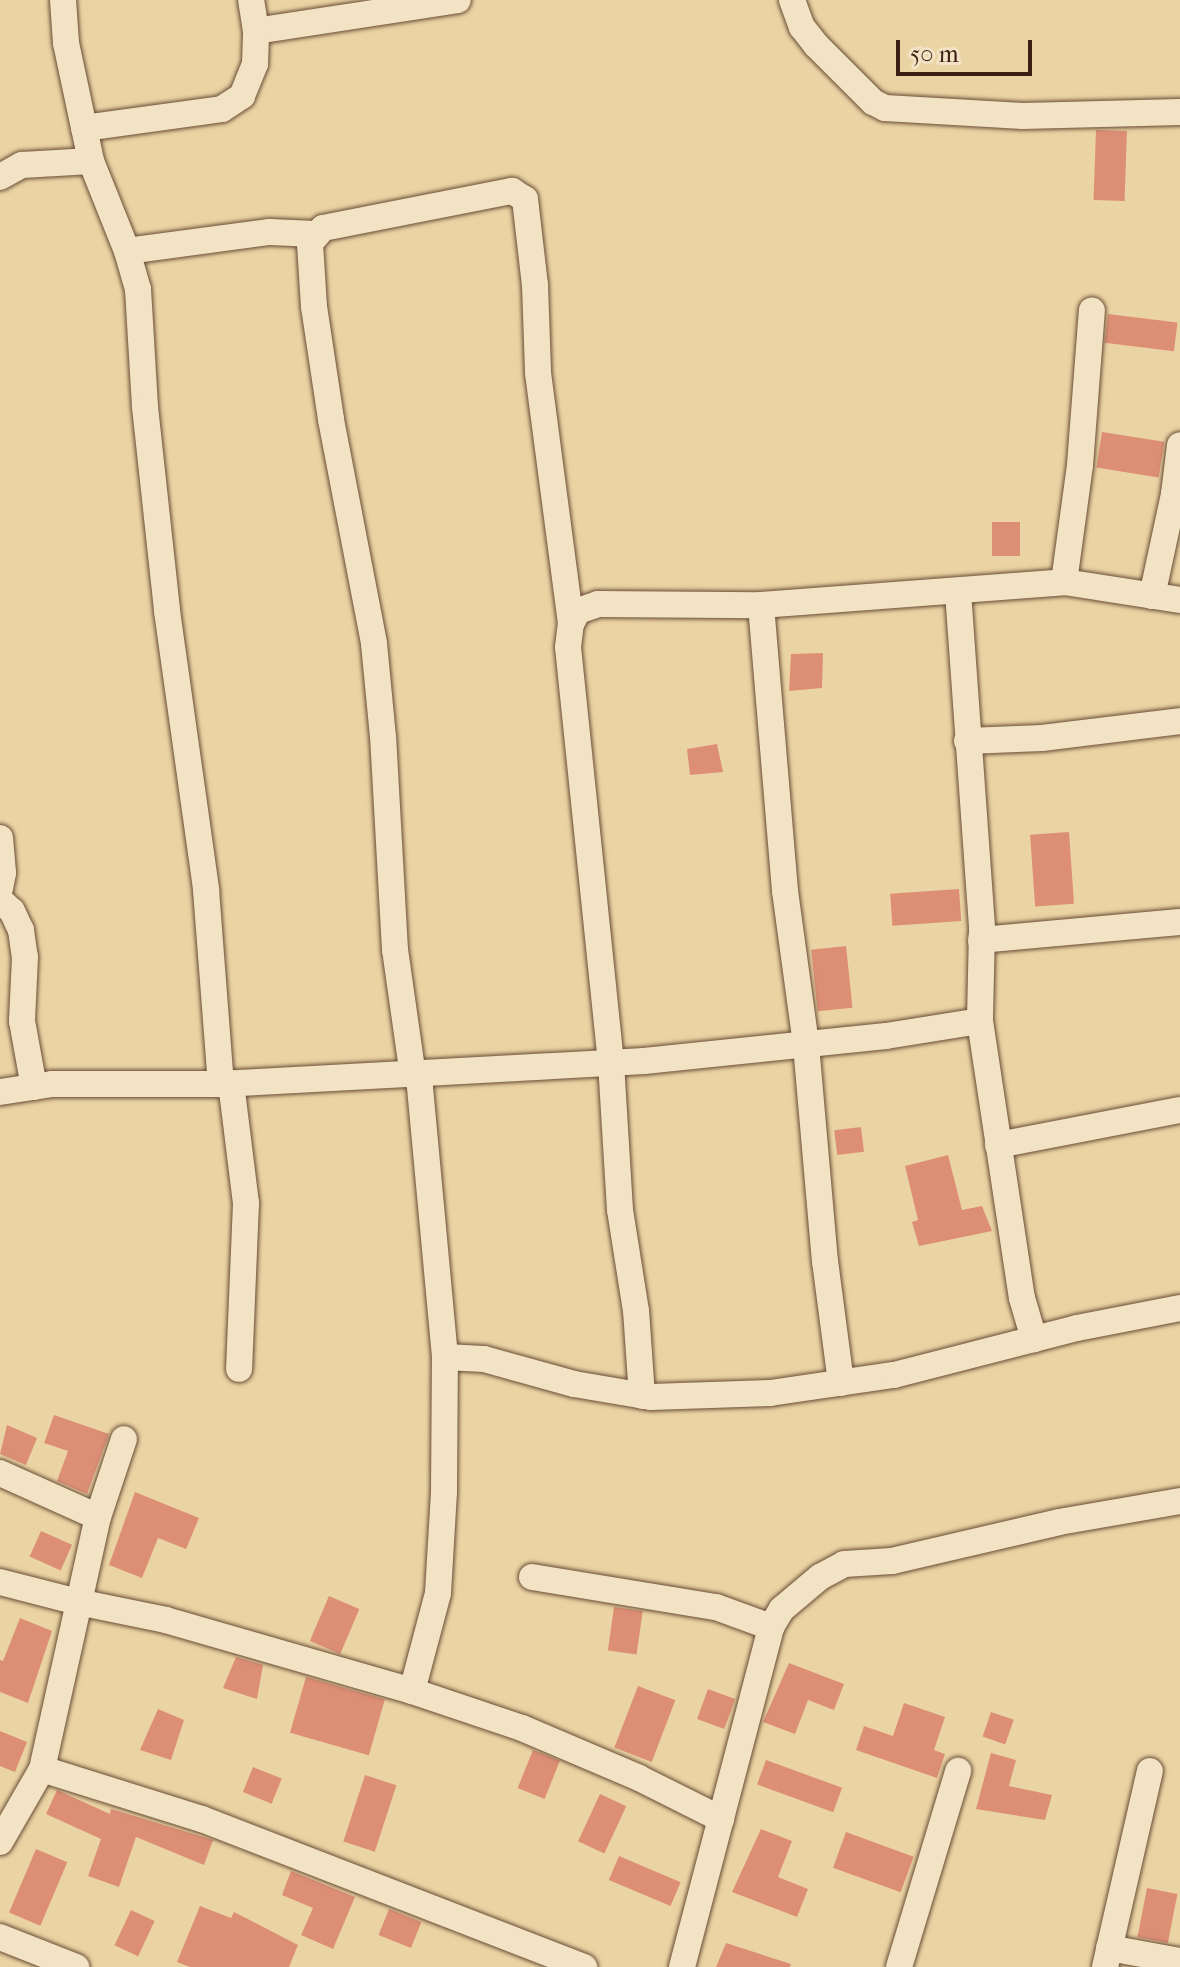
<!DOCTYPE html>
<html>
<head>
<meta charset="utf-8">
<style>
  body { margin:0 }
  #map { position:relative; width:1180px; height:1967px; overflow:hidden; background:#ebd4a4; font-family:"IM FELL French Canon",serif }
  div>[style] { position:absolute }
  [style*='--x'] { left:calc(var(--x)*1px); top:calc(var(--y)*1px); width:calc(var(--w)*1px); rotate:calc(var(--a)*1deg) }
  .building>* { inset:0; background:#dd8f76; transform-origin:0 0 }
  .roads { filter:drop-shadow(0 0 2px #694c36) drop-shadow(0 0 2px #694c36) }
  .minor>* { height:26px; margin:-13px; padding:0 13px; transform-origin:13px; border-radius:13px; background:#f2e3c4 }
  span { translate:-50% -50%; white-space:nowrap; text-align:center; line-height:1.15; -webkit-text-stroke:6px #f2e3c4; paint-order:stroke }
  .scale { position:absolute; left:896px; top:40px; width:136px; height:36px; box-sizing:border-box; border:4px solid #3e1e12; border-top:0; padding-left:10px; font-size:24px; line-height:28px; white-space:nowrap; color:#3e1e12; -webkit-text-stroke:6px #f2e3c4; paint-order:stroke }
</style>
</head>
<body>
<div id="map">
  <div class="building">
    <div style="left:1096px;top:130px;width:31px;height:70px;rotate:2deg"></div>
    <div style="left:1108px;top:314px;width:70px;height:29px;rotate:7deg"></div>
    <div style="left:1102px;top:432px;width:63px;height:36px;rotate:9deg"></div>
    <div style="left:1020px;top:522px;width:34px;height:28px;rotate:90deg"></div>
    <div style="clip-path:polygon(823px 653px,822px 688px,789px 691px,791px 654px)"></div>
    <div style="clip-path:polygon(717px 744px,723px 772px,690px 775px,687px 749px)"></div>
    <div style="left:1069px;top:832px;width:72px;height:39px;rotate:86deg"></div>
    <div style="left:959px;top:889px;width:32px;height:69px;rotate:86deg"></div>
    <div style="left:846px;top:946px;width:62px;height:35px;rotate:84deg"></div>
    <div style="left:861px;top:1127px;width:25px;height:27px;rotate:83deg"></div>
    <div style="clip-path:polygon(948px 1155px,962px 1210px,982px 1206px,992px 1231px,919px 1246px,912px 1222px,918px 1220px,905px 1166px)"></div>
    <div style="clip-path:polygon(54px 1415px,109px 1434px,87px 1494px,57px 1481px,68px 1451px,44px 1443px)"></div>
    <div style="clip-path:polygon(7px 1425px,37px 1438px,26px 1465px,0 1454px)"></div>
    <div style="clip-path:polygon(135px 1492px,199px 1518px,186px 1549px,158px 1538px,142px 1578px,109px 1565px)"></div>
    <div style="left:41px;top:1531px;width:34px;height:28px;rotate:24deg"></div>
    <div style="left:329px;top:1596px;width:33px;height:49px;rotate:23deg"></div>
    <div style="left:614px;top:1607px;width:29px;height:44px;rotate:8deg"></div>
    <div style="clip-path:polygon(20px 1618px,52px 1631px,28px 1703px,0 1692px,0 1660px,3px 1661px)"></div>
    <div style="clip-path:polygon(236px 1657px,263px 1665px,257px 1699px,223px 1688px)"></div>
    <div style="clip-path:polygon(789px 1663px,844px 1684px,834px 1710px,808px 1700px,795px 1734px,763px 1722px)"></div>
    <div style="left:306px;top:1677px;width:82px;height:58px;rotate:16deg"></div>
    <div style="left:638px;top:1686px;width:40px;height:66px;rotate:21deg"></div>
    <div style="left:708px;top:1689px;width:29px;height:32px;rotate:20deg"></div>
    <div style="clip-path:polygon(904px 1703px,945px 1717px,934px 1750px,945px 1754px,937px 1778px,856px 1750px,864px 1726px,893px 1736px)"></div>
    <div style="clip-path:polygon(158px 1709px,184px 1720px,171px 1760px,140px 1750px)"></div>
    <div style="left:991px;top:1712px;width:24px;height:26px;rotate:19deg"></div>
    <div style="clip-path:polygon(0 1731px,27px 1742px,15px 1772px,0 1766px)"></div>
    <div style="left:533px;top:1750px;width:29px;height:41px;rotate:22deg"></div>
    <div style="clip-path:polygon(991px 1753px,1016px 1760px,1009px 1786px,1052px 1795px,1045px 1820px,976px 1809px)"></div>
    <div style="left:766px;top:1760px;width:81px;height:26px;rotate:20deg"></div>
    <div style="left:253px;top:1767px;width:31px;height:27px;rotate:22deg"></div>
    <div style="left:365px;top:1775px;width:33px;height:70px;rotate:18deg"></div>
    <div style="clip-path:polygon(57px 1790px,110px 1814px,111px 1809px,213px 1840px,204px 1865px,136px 1837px,119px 1887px,88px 1876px,101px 1839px,46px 1814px)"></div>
    <div style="left:600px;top:1794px;width:29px;height:52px;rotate:25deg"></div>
    <div style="clip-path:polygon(761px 1829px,792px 1841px,778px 1877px,808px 1889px,797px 1917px,732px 1892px)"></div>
    <div style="left:846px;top:1832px;width:72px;height:38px;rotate:20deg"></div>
    <div style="left:36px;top:1849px;width:34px;height:69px;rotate:23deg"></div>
    <div style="left:619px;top:1856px;width:67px;height:26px;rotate:23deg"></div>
    <div style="clip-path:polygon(291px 1871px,355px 1897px,333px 1949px,301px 1935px,313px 1908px,282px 1895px)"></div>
    <div style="left:1147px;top:1888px;width:31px;height:50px;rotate:11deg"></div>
    <div style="clip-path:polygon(200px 1906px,231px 1918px,234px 1912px,298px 1945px,289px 1967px,190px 1967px,177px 1962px)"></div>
    <div style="left:389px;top:1909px;width:35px;height:28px;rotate:22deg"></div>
    <div style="left:131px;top:1910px;width:26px;height:39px;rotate:25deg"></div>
    <div style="clip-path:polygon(726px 1943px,791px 1964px,790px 1967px,716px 1967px)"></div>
  </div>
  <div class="roads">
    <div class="minor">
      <div style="--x:63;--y:0;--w:43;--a:86"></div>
      <div style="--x:66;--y:43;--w:121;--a:78"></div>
      <div style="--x:91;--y:161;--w:97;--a:68.2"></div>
      <div style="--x:127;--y:251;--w:40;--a:74"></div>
      <div style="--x:138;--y:289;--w:118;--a:86.6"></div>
      <div style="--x:145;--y:407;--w:205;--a:83.8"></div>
      <div style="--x:167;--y:611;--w:282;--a:82"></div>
      <div style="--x:206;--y:890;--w:195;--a:85.6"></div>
      <div style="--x:792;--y:0;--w:29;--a:70"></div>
      <div style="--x:802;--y:27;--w:23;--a:52"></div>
      <div style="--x:816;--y:45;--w:81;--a:45"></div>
      <div style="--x:873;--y:102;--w:13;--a:27"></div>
      <div style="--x:885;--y:108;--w:138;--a:3.3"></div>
      <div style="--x:1023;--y:116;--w:157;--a:-1.5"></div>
      <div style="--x:256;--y:31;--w:204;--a:-8.7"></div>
      <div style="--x:84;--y:128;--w:139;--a:-7.8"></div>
      <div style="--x:222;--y:109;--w:24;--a:-33"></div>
      <div style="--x:242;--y:96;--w:35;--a:-68"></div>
      <div style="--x:255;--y:64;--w:33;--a:-88"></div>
      <div style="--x:256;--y:31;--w:31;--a:-99"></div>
      <div style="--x:0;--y:177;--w:25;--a:-29"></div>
      <div style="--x:22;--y:165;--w:69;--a:-3.3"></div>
      <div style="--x:127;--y:251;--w:144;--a:-7.6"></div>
      <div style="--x:270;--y:232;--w:45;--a:2.5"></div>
      <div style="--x:1064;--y:582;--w:118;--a:-82.2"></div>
      <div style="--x:1080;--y:465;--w:155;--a:-85.6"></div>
      <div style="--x:958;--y:592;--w:339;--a:85.9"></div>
      <div style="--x:982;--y:930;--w:91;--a:91.3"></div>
      <div style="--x:980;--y:1021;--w:280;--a:81.4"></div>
      <div style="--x:1022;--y:1298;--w:43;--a:73.7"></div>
      <div style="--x:1152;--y:596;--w:104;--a:-77.8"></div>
      <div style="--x:1174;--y:494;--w:49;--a:-83"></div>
      <div style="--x:761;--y:605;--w:287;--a:85.2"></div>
      <div style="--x:785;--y:891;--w:155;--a:82.2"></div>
      <div style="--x:806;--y:1045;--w:217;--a:85"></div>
      <div style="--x:825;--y:1261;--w:123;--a:82.5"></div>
      <div style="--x:967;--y:741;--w:75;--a:-2.3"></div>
      <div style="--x:1042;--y:738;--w:139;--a:-7"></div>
      <div style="--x:0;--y:838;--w:35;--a:85"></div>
      <div style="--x:3;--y:873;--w:15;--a:101"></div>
      <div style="--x:0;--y:900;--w:16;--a:43"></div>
      <div style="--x:12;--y:911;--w:21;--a:65"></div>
      <div style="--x:21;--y:930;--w:27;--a:82"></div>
      <div style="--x:25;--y:957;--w:64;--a:92.7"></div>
      <div style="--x:22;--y:1021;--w:67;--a:79.7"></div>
      <div style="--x:981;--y:940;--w:200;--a:-5.2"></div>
      <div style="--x:413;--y:1076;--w:127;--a:-98.1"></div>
      <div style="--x:395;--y:950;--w:213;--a:-93.2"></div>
      <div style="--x:383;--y:737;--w:94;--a:-95.5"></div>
      <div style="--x:374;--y:643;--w:228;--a:-100.9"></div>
      <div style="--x:331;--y:419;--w:113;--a:-98.6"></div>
      <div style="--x:314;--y:307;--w:64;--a:-93.6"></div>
      <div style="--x:310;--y:243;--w:20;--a:-49"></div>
      <div style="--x:323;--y:228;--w:193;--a:-11.1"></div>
      <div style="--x:512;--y:191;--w:15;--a:32"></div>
      <div style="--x:525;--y:199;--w:87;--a:83.4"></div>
      <div style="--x:535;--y:285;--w:88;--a:88"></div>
      <div style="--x:538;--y:373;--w:253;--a:82.5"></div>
      <div style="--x:231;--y:1083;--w:121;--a:82.9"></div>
      <div style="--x:246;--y:1203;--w:166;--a:92.4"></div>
      <div style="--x:0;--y:1092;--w:53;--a:-8.7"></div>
      <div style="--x:52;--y:1084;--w:169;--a:0"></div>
      <div style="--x:221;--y:1084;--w:424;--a:-3.1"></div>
      <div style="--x:644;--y:1061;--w:243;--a:-5.9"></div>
      <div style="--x:886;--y:1036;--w:95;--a:-9.1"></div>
      <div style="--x:998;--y:1145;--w:185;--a:-10.9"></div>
      <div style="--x:445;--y:1357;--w:39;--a:3"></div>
      <div style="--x:484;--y:1359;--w:93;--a:15.5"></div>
      <div style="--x:574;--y:1384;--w:78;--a:9.6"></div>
      <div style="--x:651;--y:1397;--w:119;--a:-1.9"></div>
      <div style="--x:770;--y:1393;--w:125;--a:-8.3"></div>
      <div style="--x:894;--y:1375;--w:189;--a:-14.4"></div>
      <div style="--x:1077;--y:1328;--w:105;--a:-11"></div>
      <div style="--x:642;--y:1396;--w:85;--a:-94"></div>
      <div style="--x:636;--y:1311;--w:102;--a:-99"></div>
      <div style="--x:620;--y:1210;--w:147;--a:-93.5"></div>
      <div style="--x:611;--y:1063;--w:418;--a:-95.9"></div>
      <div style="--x:568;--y:647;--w:23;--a:-83"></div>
      <div style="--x:571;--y:624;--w:15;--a:-62"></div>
      <div style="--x:578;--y:611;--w:21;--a:-19"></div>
      <div style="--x:598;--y:604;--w:163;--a:0.4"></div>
      <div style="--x:761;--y:605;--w:304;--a:-4.3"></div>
      <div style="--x:1064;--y:582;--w:117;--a:8.8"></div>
      <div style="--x:0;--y:1473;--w:107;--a:24.2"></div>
      <div style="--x:532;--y:1577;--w:186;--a:9.3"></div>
      <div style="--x:716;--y:1607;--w:59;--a:20"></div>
      <div style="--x:0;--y:1582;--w:81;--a:14.4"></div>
      <div style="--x:78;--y:1602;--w:90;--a:11.6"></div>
      <div style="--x:166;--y:1620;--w:256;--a:16.1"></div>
      <div style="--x:412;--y:1691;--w:116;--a:18.6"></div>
      <div style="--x:522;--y:1728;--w:127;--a:23.1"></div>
      <div style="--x:639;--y:1778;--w:92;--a:26.6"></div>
      <div style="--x:412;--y:1691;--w:101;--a:-75.1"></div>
      <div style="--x:438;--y:1593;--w:101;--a:-86.6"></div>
      <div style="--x:444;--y:1492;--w:135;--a:-89.6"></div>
      <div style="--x:445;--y:1357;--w:283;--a:-95.3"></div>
      <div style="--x:42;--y:1769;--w:168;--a:17.4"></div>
      <div style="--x:202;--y:1819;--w:410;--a:21.2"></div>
      <div style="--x:0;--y:1842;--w:84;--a:-60.1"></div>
      <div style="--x:42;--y:1769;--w:258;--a:-77.5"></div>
      <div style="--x:98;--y:1517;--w:82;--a:-71.6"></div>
      <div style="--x:0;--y:1937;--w:82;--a:21.5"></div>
      <div style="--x:1109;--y:1948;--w:72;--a:10.4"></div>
      <div style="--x:682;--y:1967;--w:351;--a:-75.3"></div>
      <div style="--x:771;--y:1627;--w:21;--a:-59"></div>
      <div style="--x:782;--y:1609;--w:50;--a:-40.1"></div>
      <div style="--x:820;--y:1577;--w:27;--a:-28"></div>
      <div style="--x:844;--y:1564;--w:48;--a:-3.6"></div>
      <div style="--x:892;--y:1561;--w:171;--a:-13.1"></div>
      <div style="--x:1059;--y:1522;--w:123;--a:-9.8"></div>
      <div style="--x:899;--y:1967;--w:205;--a:-73.2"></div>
      <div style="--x:1105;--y:1967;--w:201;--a:-77.1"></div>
    </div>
  </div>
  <div class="scale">50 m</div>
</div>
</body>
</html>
